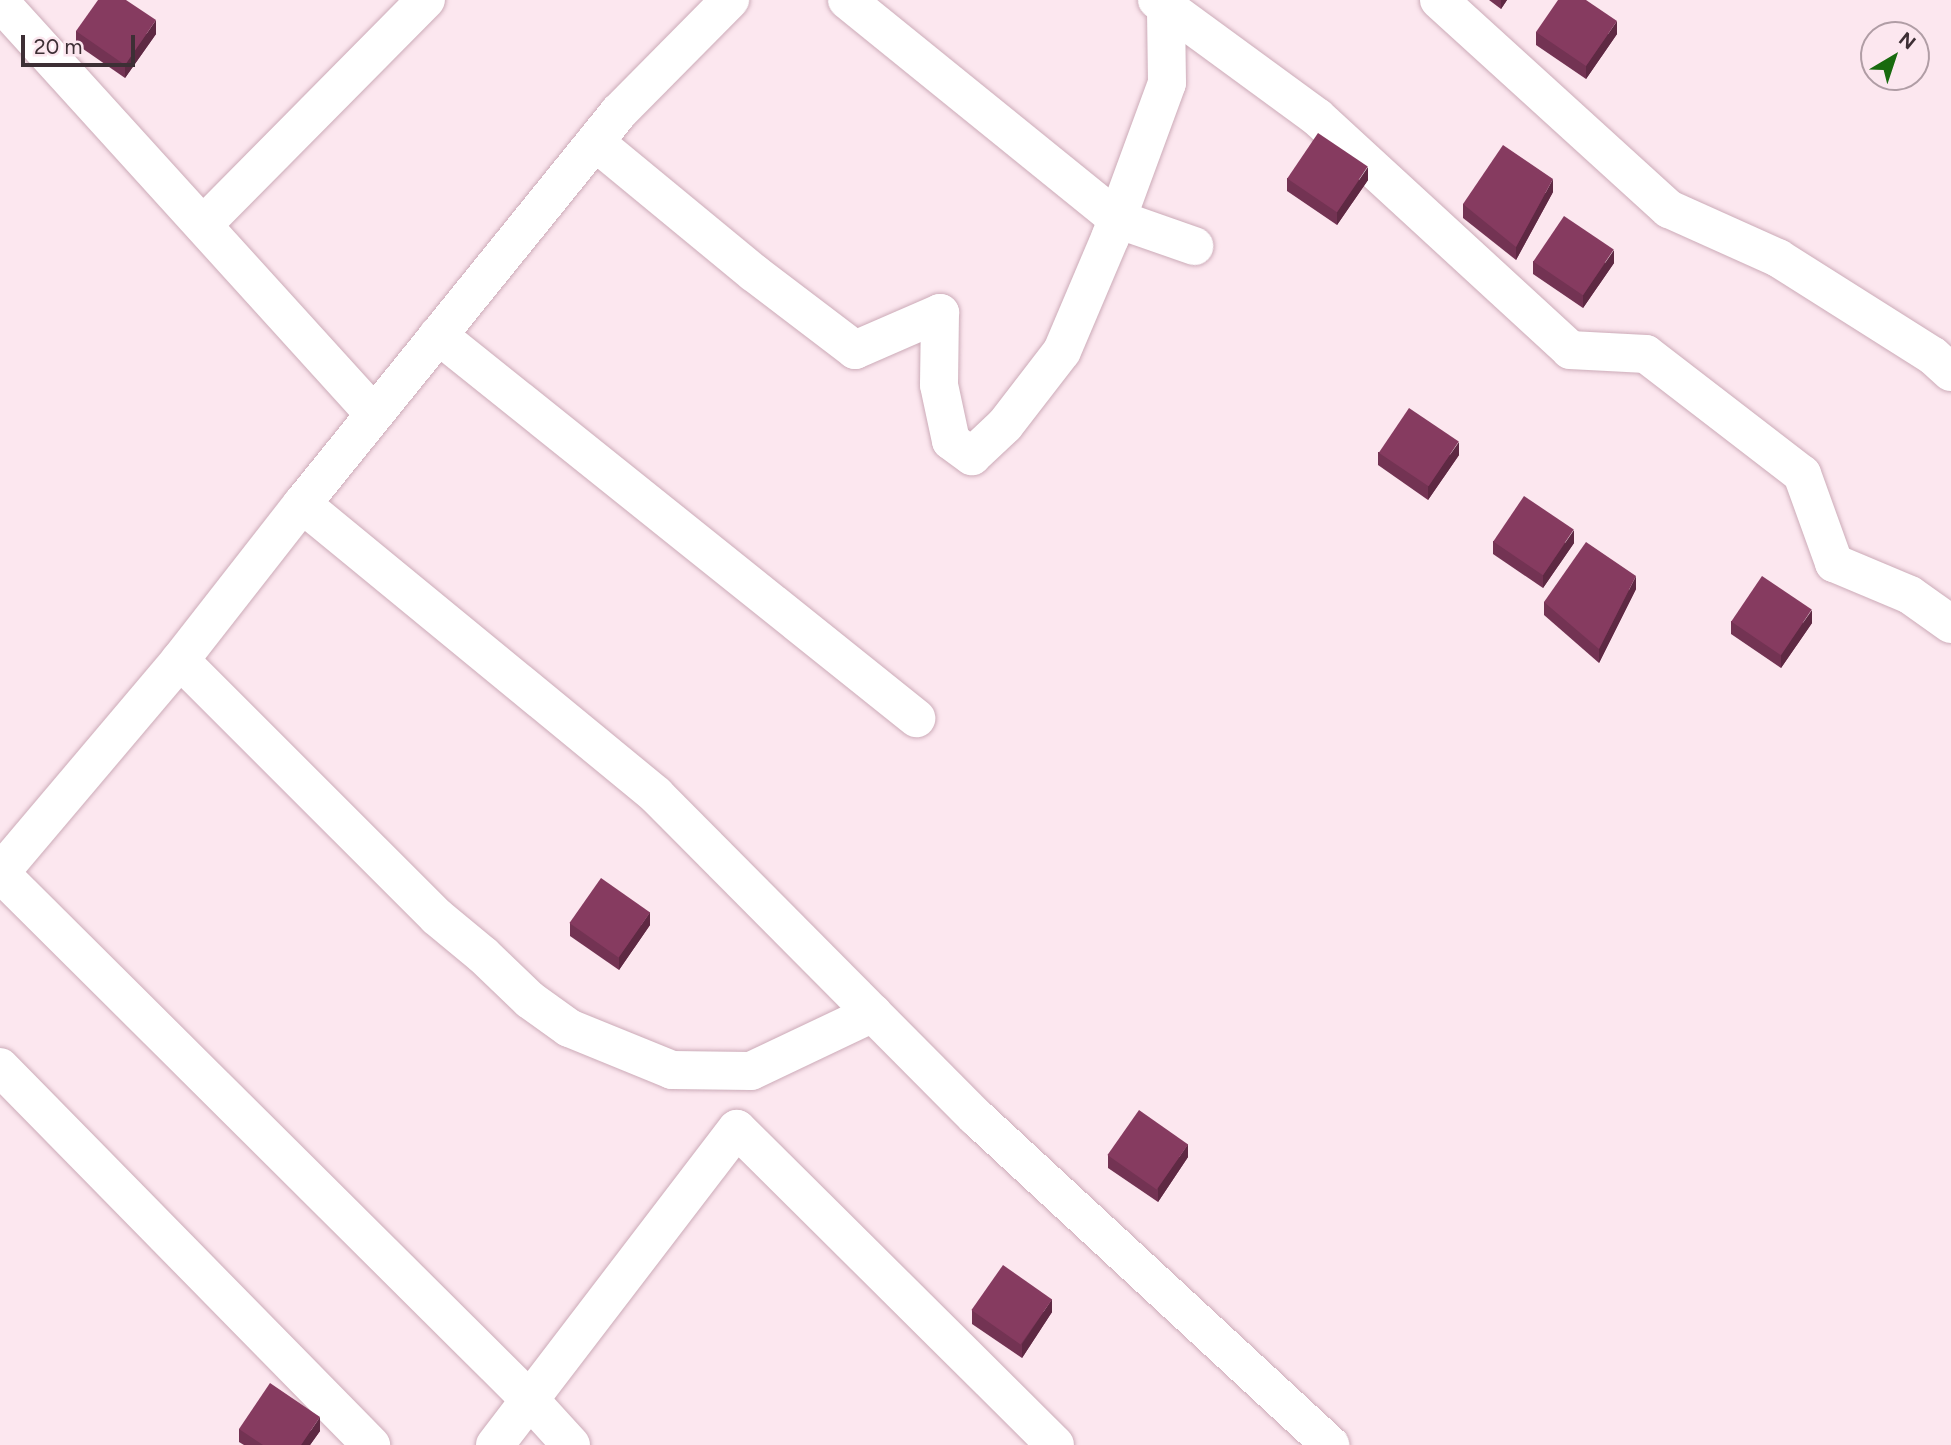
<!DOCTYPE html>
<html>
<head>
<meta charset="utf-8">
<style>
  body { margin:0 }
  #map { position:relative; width:1951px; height:1445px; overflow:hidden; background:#fce7ef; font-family:Figtree,sans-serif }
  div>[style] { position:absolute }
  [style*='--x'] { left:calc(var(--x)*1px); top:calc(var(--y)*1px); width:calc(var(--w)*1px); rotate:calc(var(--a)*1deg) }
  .roads { filter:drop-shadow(0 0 2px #ccabb8) drop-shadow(0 0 2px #ccabb8) }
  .minor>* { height:38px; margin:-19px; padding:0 19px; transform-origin:19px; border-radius:19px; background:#fff }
  .secondary>* { height:38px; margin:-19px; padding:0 19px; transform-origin:19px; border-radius:19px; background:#fff }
  .wall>* { inset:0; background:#733353 }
  .shaded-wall>* { inset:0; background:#5e2943 }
  .building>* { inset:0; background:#863b60; transform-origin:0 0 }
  span { translate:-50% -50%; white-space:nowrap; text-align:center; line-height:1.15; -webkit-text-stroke:7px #fce7ef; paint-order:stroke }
  .north { position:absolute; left:1860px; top:21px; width:70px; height:70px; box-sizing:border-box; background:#fce7ef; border:2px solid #b09da5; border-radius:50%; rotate:39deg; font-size:19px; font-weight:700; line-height:28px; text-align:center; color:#3d2f35 }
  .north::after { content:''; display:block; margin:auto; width:24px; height:32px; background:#186a0e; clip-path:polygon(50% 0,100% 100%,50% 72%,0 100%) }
  .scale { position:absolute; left:21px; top:35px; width:114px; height:32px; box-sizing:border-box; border:4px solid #3d2f35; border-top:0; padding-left:9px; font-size:21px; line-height:24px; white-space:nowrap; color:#3d2f35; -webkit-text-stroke:5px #fce7ef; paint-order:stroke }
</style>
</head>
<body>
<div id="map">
  <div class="roads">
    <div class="minor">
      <div style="--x:847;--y:0;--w:348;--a:39"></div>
      <div style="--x:1117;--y:219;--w:82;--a:19.3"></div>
      <div style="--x:1157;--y:0;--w:198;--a:36.2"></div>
      <div style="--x:1317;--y:117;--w:344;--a:42.6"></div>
      <div style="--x:1570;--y:350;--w:76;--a:3"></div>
      <div style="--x:1646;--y:354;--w:197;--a:37.6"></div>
      <div style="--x:1802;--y:474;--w:95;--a:70.2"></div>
      <div style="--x:1834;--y:563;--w:82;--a:22.8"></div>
      <div style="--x:1910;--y:595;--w:50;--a:35.3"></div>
      <div style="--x:1439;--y:0;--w:311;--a:42.3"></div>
      <div style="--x:1669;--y:209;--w:120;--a:24.2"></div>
      <div style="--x:1778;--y:258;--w:183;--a:32.3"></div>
      <div style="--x:1933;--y:356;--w:24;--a:42"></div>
      <div style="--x:0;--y:2;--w:556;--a:47.77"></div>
      <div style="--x:595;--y:142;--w:206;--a:39.5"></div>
      <div style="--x:754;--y:273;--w:127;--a:37.3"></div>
      <div style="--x:855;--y:350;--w:93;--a:-23.5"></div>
      <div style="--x:940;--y:313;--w:72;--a:90.8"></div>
      <div style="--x:939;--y:385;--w:57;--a:77.9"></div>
      <div style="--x:951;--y:441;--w:26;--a:36"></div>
      <div style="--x:972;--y:456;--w:45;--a:-43.2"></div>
      <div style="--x:1005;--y:425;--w:93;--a:-52.4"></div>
      <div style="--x:1062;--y:351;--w:123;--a:-67"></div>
      <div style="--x:1110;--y:238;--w:165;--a:-69.8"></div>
      <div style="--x:1167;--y:83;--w:75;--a:-90.8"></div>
      <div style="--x:203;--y:225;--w:317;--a:-45.3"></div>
      <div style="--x:438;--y:335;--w:613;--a:38.7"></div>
      <div style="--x:302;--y:504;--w:458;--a:39.4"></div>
      <div style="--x:656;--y:795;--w:454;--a:45.2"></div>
      <div style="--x:976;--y:1117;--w:483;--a:42.8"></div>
      <div style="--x:180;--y:660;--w:363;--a:45"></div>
      <div style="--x:437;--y:917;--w:60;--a:39.6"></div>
      <div style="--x:483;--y:955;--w:65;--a:43.8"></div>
      <div style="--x:530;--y:1000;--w:48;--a:35.7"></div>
      <div style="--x:569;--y:1028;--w:111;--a:22.2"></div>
      <div style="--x:672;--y:1070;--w:79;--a:0.7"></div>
      <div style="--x:751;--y:1071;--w:135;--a:-25.4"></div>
      <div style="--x:0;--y:873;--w:747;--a:44.84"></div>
      <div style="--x:530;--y:1400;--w:61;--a:47.7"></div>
      <div style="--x:0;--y:1067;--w:530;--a:45.54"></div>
      <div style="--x:495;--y:1445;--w:398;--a:-52.6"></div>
      <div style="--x:737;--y:1129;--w:448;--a:44.8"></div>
    </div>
    <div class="secondary">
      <div style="--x:0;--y:873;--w:279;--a:-49.8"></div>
      <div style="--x:180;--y:660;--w:198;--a:-52"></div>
      <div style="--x:302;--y:504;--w:504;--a:-51.04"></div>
      <div style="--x:619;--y:112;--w:158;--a:-45.3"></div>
    </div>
  </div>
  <div class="wall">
    <div style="clip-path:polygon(1489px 0,1507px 0,1501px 9px)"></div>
    <div style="clip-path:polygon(76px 31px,156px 34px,125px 78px,76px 44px)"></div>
    <div style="clip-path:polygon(1536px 32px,1617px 34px,1586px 79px,1536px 45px)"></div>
    <div style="clip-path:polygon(1287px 178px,1368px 180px,1337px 225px,1287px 191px)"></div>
    <div style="clip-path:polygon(1553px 192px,1516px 260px,1463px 218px,1463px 204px)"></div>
    <div style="clip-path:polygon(1533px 261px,1614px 263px,1583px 308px,1533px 274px)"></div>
    <div style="clip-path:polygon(1378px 452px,1459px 455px,1428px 500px,1378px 465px)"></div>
    <div style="clip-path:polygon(1493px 541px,1574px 543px,1543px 588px,1493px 554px)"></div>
    <div style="clip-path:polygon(1636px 589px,1599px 663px,1544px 615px,1544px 602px)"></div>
    <div style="clip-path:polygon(1731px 621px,1812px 623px,1781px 668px,1731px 634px)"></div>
    <div style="clip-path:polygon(570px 923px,650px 925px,619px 970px,570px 936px)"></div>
    <div style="clip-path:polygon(1108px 1155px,1188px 1157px,1158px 1202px,1108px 1168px)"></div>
    <div style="clip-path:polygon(972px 1310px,1052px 1312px,1022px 1358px,972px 1324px)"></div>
    <div style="clip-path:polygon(239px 1429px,320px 1431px,310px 1445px,244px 1445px,239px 1442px)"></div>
  </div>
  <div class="shaded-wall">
    <div style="clip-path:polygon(1501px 0,1507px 0,1501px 9px)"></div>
    <div style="clip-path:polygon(156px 20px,156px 34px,125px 78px,125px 65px)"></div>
    <div style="clip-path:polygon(1617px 21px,1617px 34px,1586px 79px,1586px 66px)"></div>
    <div style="clip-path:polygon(1368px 167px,1368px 180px,1337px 225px,1337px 212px)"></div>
    <div style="clip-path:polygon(1553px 179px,1553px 192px,1516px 260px,1516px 247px)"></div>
    <div style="clip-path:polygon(1614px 250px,1614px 263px,1583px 308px,1583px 295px)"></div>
    <div style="clip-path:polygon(1459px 442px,1459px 455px,1428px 500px,1428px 486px)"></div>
    <div style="clip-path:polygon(1574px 530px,1574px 543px,1543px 588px,1543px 575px)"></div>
    <div style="clip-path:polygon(1636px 576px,1636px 589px,1599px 663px,1599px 649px)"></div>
    <div style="clip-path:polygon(1812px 610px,1812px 623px,1781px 668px,1781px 654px)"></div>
    <div style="clip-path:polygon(650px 912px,650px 925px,619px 970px,619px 957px)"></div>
    <div style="clip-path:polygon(1188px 1144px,1188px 1157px,1158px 1202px,1158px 1188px)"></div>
    <div style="clip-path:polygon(1052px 1299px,1052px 1312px,1022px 1358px,1022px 1344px)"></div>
    <div style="clip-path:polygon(320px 1417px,320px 1431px,310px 1445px,301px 1445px)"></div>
  </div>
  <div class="building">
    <div style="clip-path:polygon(98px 0,126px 0,156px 20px,125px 65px,76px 31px)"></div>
    <div style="clip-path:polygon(1558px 0,1586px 0,1617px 21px,1586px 66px,1536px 32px)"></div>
    <div style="left:1318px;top:133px;width:60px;height:55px;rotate:34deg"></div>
    <div style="clip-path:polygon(1503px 145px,1553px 179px,1516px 247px,1463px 204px)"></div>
    <div style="left:1564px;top:216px;width:60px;height:55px;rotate:34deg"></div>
    <div style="left:1409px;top:408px;width:60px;height:54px;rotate:34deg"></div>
    <div style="left:1524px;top:496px;width:60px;height:55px;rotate:34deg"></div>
    <div style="clip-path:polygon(1586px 542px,1636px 576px,1599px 649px,1544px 602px)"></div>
    <div style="left:1762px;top:576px;width:60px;height:55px;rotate:34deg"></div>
    <div style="left:601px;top:878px;width:60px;height:55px;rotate:35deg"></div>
    <div style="left:1139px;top:1110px;width:60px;height:55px;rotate:35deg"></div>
    <div style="left:1003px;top:1265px;width:60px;height:55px;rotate:35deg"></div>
    <div style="clip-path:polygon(270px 1383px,320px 1417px,301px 1445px,263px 1445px,239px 1429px)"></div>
  </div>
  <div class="north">N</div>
  <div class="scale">20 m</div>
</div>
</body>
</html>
